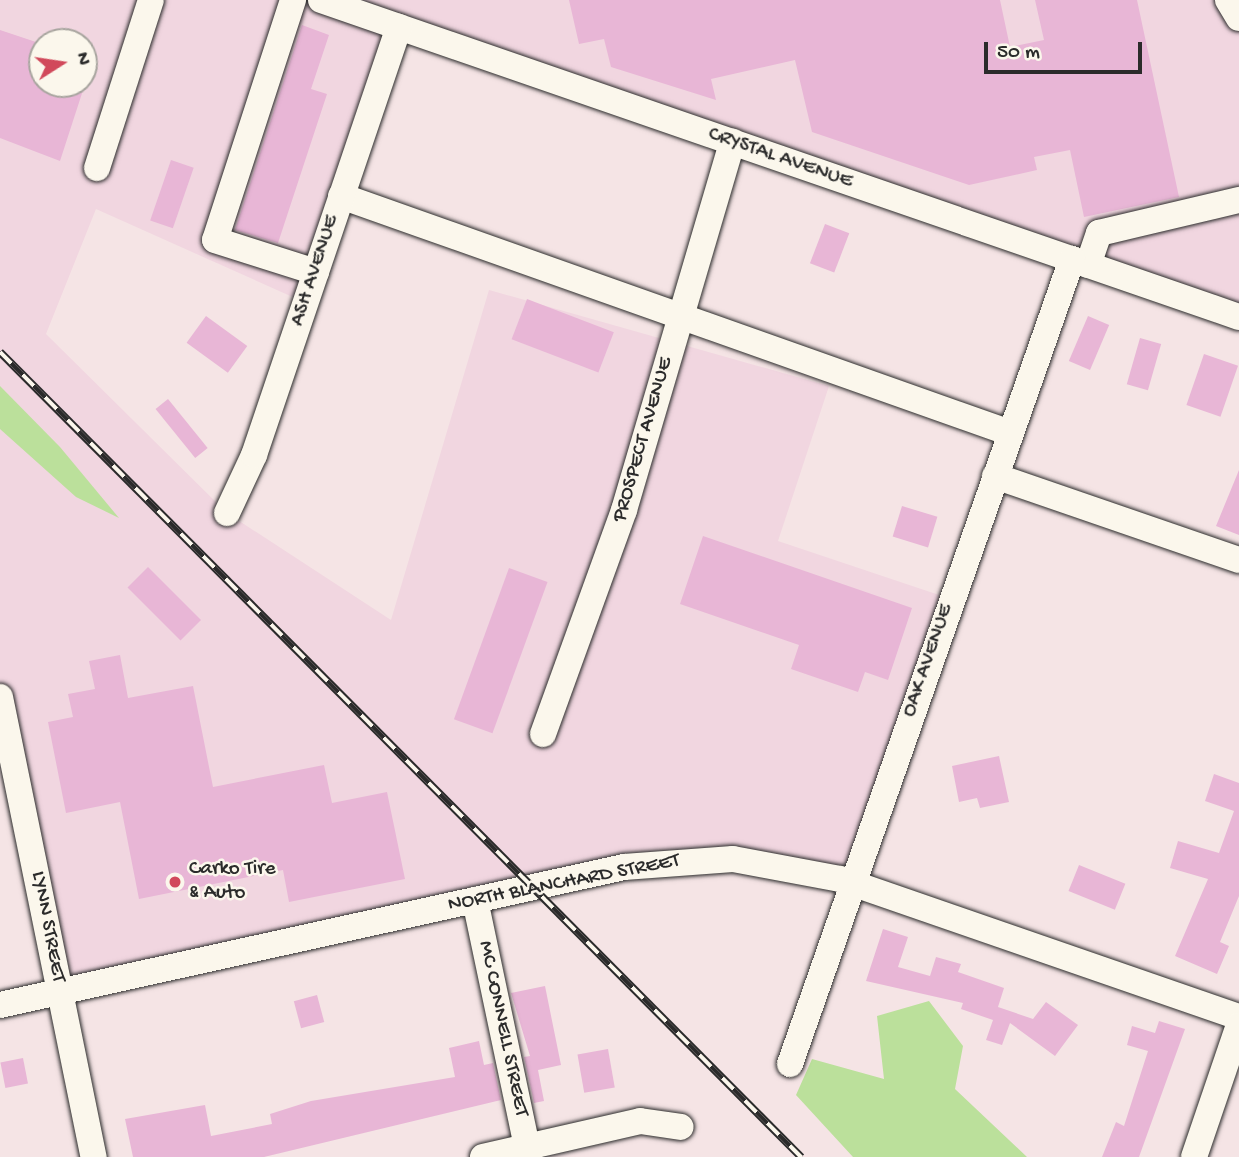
<!DOCTYPE html>
<html>
<head>
<meta charset="utf-8">
<style>
  body { margin:0 }
  #map { position:relative; width:1239px; height:1157px; overflow:hidden; background:#f5e4e5; font-family:"Gochi Hand",sans-serif }
  div>[style] { position:absolute }
  [style*='--x'] { left:calc(var(--x)*1px); top:calc(var(--y)*1px); width:calc(var(--w)*1px); rotate:calc(var(--a)*1deg) }
  .built>* { inset:0; background:#f1d6e0 }
  .green>* { inset:0; background:#bbe09b }
  .building>* { inset:0; background:#e8b6d6; transform-origin:0 0 }
  .roads { filter:drop-shadow(0 0 2px #2b2b2b) drop-shadow(0 0 2px #2b2b2b) }
  .minor>* { height:26px; margin:-13px; padding:0 13px; transform-origin:13px; border-radius:13px; background:#fbf7ec }
  .rail>* { height:8px; margin-top:-4px; transform-origin:0; background:repeating-linear-gradient(90deg,#fbf7ec 0 16px,#2b2b2b 0 32px); box-sizing:border-box; border-block:2px solid #2b2b2b }
  .dots>* { width:19px; height:19px; translate:-50% -50%; box-sizing:border-box; border:4px solid #fbf7ec; border-radius:50% }
  span { translate:-50% -50%; white-space:nowrap; text-align:center; line-height:1.15; -webkit-text-stroke:5px #fbf7ec; paint-order:stroke }
  .street-label { font-size:21px; color:#2b2b2b }
  .poi-label { font-size:21px; color:#2b2b2b }
  .left { translate:0 -50%; text-align:left }
  .north { position:absolute; left:28px; top:28px; width:70px; height:70px; box-sizing:border-box; background:#fbf7ec; border:2px solid #a8a59f; border-radius:50%; rotate:78deg; font-size:19px; font-weight:700; line-height:28px; text-align:center; color:#2b2b2b }
  .north::after { content:''; display:block; margin:auto; width:24px; height:32px; background:#d1495b; clip-path:polygon(50% 0,100% 100%,50% 72%,0 100%) }
  .scale { position:absolute; left:984px; top:42px; width:158px; height:32px; box-sizing:border-box; border:4px solid #2b2b2b; border-top:0; padding-left:9px; font-size:21px; line-height:24px; white-space:nowrap; color:#2b2b2b; -webkit-text-stroke:5px #fbf7ec; paint-order:stroke }
</style>
</head>
<body>
<div id="map">
  <div class="built">
    <div style="clip-path:polygon(evenodd,0 0,1239px 0,1239px 317px,399px 27px,306px 303px,96px 209px,46px 334px,227px 513px,391px 620px,489px 290px,829px 386px,778px 541px,951px 599px,853px 884px,733px 859px,60px 992px,0 697px,0 0,42px 42px,84px 42px,84px 84px,42px 84px,42px 42px)"></div>
  </div>
  <div class="green">
    <div style="clip-path:polygon(0 386px,60px 447px,119px 518px,76px 497px,0 429px)"></div>
    <div style="clip-path:polygon(929px 1001px,963px 1046px,955px 1089px,1027px 1157px,853px 1157px,796px 1095px,812px 1059px,884px 1079px,877px 1016px)"></div>
  </div>
  <div class="building">
    <div style="clip-path:polygon(569px 0,1000px 0,1010px 47px,1044px 40px,1035px 0,1137px 0,1179px 197px,1084px 217px,1070px 150px,1034px 157px,1037px 170px,969px 185px,812px 132px,795px 60px,711px 79px,716px 100px,611px 67px,604px 39px,579px 44px)"></div>
    <div style="clip-path:polygon(302px 25px,329px 35px,311px 89px,327px 94px,278px 243px,235px 230px)"></div>
    <div style="clip-path:polygon(0 30px,42px 44px,42px 84px,85px 84px,60px 161px,0 138px)"></div>
    <div style="left:171px;top:160px;width:24px;height:64px;rotate:19deg"></div>
    <div style="left:825px;top:224px;width:26px;height:42px;rotate:21deg"></div>
    <div style="left:527px;top:299px;width:93px;height:43px;rotate:21deg"></div>
    <div style="left:206px;top:316px;width:51px;height:33px;rotate:36deg"></div>
    <div style="left:1088px;top:316px;width:23px;height:49px;rotate:23deg"></div>
    <div style="left:1140px;top:338px;width:22px;height:48px;rotate:16deg"></div>
    <div style="left:1204px;top:354px;width:36px;height:54px;rotate:19deg"></div>
    <div style="left:168px;top:399px;width:63px;height:16px;rotate:51deg"></div>
    <div style="clip-path:polygon(1239px 470px,1239px 535px,1216px 526px)"></div>
    <div style="left:902px;top:506px;width:37px;height:32px;rotate:17deg"></div>
    <div style="clip-path:polygon(703px 536px,912px 608px,888px 680px,865px 672px,858px 692px,791px 669px,799px 645px,680px 604px)"></div>
    <div style="left:148px;top:567px;width:75px;height:29px;rotate:45deg"></div>
    <div style="left:509px;top:568px;width:41px;height:161px;rotate:20deg"></div>
    <div style="clip-path:polygon(120px 655px,128px 698px,193px 686px,213px 787px,324px 765px,332px 803px,387px 792px,405px 879px,289px 902px,283px 870px,139px 899px,120px 802px,66px 813px,48px 722px,73px 717px,68px 694px,95px 689px,89px 661px)"></div>
    <div style="clip-path:polygon(999px 756px,1009px 802px,980px 808px,977px 798px,959px 802px,952px 766px)"></div>
    <div style="clip-path:polygon(1214px 774px,1239px 783px,1239px 896px,1220px 942px,1229px 946px,1217px 974px,1175px 956px,1208px 879px,1170px 868px,1178px 841px,1219px 853px,1234px 811px,1205px 801px)"></div>
    <div style="left:1079px;top:865px;width:50px;height:28px;rotate:22deg"></div>
    <div style="clip-path:polygon(883px 929px,908px 937px,898px 967px,930px 976px,936px 957px,961px 964px,958px 972px,1004px 988px,998px 1007px,1033px 1019px,1046px 1002px,1078px 1025px,1055px 1056px,1010px 1023px,1002px 1045px,986px 1040px,993px 1020px,961px 1009px,963px 1003px,866px 981px)"></div>
    <div style="clip-path:polygon(545px 986px,561px 1065px,538px 1070px,544px 1101px,534px 1103px,524px 1057px,530px 1056px,511px 993px)"></div>
    <div style="left:317px;top:995px;width:28px;height:24px;rotate:75deg"></div>
    <div style="clip-path:polygon(1159px 1021px,1185px 1029px,1139px 1157px,1102px 1157px,1116px 1122px,1124px 1126px,1148px 1051px,1127px 1045px,1132px 1026px,1155px 1033px)"></div>
    <div style="clip-path:polygon(479px 1041px,484px 1065px,493px 1063px,501px 1100px,264px 1157px,133px 1157px,125px 1119px,205px 1105px,211px 1136px,272px 1124px,270px 1114px,311px 1101px,455px 1077px,449px 1048px)"></div>
    <div style="left:608px;top:1049px;width:39px;height:31px;rotate:80deg"></div>
    <div style="left:23px;top:1058px;width:26px;height:23px;rotate:79deg"></div>
  </div>
  <div class="roads">
    <div class="minor">
      <div style="--x:293;--y:0;--w:252;--a:108"></div>
      <div style="--x:215;--y:240;--w:106;--a:17.6"></div>
      <div style="--x:321;--y:0;--w:971;--a:19.05"></div>
      <div style="--x:1228;--y:0;--w:21;--a:59"></div>
      <div style="--x:97;--y:168;--w:176;--a:-72.2"></div>
      <div style="--x:341;--y:196;--w:710;--a:19.51"></div>
      <div style="--x:1088;--y:265;--w:34;--a:-71"></div>
      <div style="--x:1099;--y:233;--w:144;--a:-13.3"></div>
      <div style="--x:995;--y:476;--w:258;--a:19"></div>
      <div style="--x:227;--y:513;--w:64;--a:-65"></div>
      <div style="--x:254;--y:455;--w:452;--a:-71.3"></div>
      <div style="--x:0;--y:697;--w:470;--a:78.5"></div>
      <div style="--x:543;--y:734;--w:238;--a:-70.1"></div>
      <div style="--x:624;--y:510;--w:384;--a:-73.6"></div>
      <div style="--x:475;--y:900;--w:263;--a:78.1"></div>
      <div style="--x:0;--y:1005;--w:639;--a:-12.47"></div>
      <div style="--x:624;--y:867;--w:109;--a:-4.2"></div>
      <div style="--x:733;--y:859;--w:109;--a:10.6"></div>
      <div style="--x:840;--y:879;--w:422;--a:19.1"></div>
      <div style="--x:790;--y:1064;--w:853;--a:-70.69"></div>
      <div style="--x:483;--y:1157;--w:161;--a:-12.9"></div>
      <div style="--x:640;--y:1121;--w:41;--a:8.3"></div>
      <div style="--x:1194;--y:1157;--w:139;--a:-71.2"></div>
    </div>
  </div>
  <div class="rail">
    <div style="--x:0;--y:352;--w:1136;--a:45.14"></div>
  </div>
  <div class="dots">
    <div style="left:175px;top:882px;background:#d1495b"></div>
  </div>
  <div class="street-label">
    <span style="left:780px;top:159px;rotate:19deg">CRYSTAL AVENUE</span>
    <span style="left:316px;top:271px;rotate:-72deg">ASH AVENUE</span>
    <span style="left:644px;top:440px;rotate:-74deg">PROSPECT AVENUE</span>
    <span style="left:929px;top:661px;rotate:-71deg">OAK AVENUE</span>
    <span style="left:564px;top:884px;rotate:-11deg">NORTH BLANCHARD STREET</span>
    <span style="left:47px;top:927px;rotate:79deg">LYNN STREET</span>
    <span style="left:502px;top:1029px;rotate:78deg">MC CONNELL STREET</span>
  </div>
  <div class="poi-label">
    <span class="left" style="left:189px;top:882px">Carko Tire<br>&amp; Auto</span>
  </div>
  <div class="north">N</div>
  <div class="scale">50 m</div>
</div>
</body>
</html>
